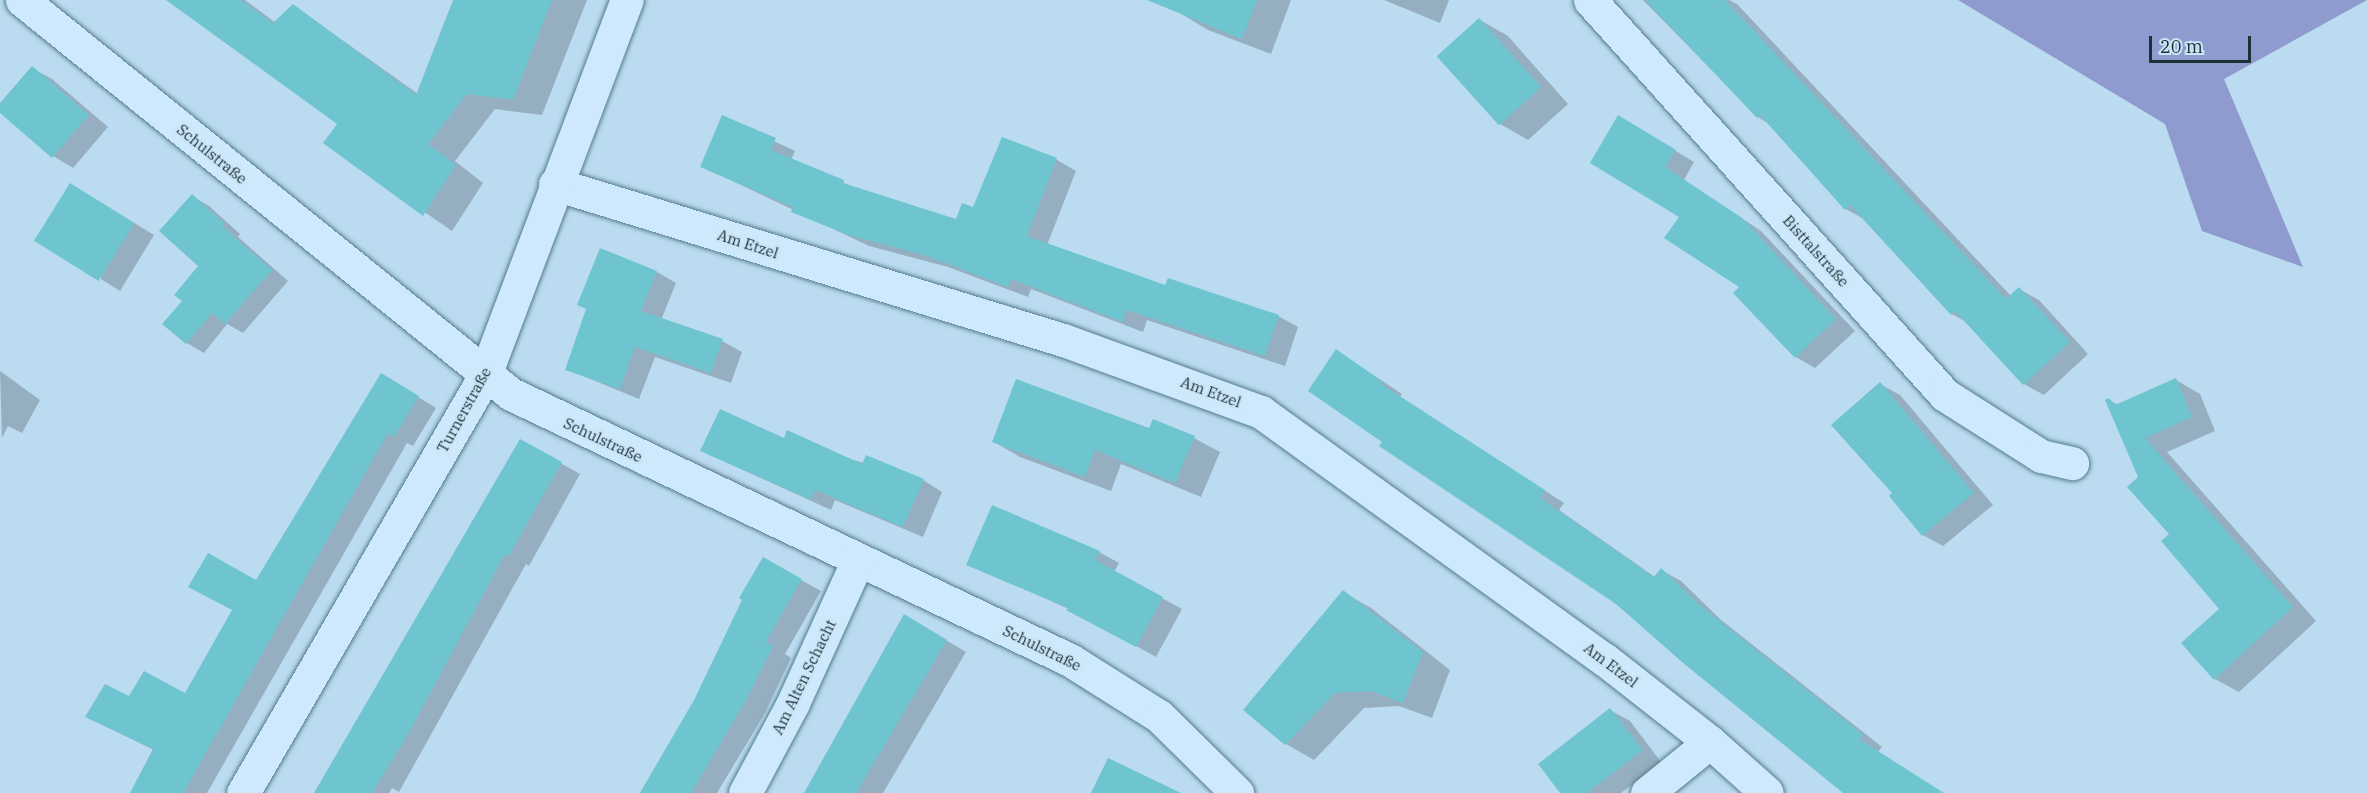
<!DOCTYPE html>
<html>
<head>
<meta charset="utf-8">
<style>
  body { margin:0 }
  #map { position:relative; width:2368px; height:793px; overflow:hidden; background:#bbdbf0; font-family:"IBM Plex Serif",serif }
  div>[style] { position:absolute }
  [style*='--x'] { left:calc(var(--x)*1px); top:calc(var(--y)*1px); width:calc(var(--w)*1px); rotate:calc(var(--a)*1deg) }
  .green>* { inset:0; background:#8f9ace }
  .shadow>* { inset:0; background:#0003 }
  .building>* { inset:0; background:#6ec5d0; transform-origin:0 0 }
  .roads { filter:drop-shadow(0 0 2px #547c88) drop-shadow(0 0 2px #547c88) }
  .minor>* { height:33px; margin:-16.5px; padding:0 16.5px; transform-origin:16.5px; border-radius:16.5px; background:#cee9fb }
  span { translate:-50% -50%; white-space:nowrap; text-align:center; line-height:1.15; -webkit-text-stroke:4.5px #cbe5f7; paint-order:stroke }
  .street-label { font-size:15px; color:#1a3136 }
  .scale { position:absolute; left:2149px; top:36px; width:102px; height:27px; box-sizing:border-box; border:3px solid #1a3136; border-top:0; padding-left:8px; font-size:18px; line-height:21px; white-space:nowrap; color:#1a3136; -webkit-text-stroke:4px #cbe5f7; paint-order:stroke }
</style>
</head>
<body>
<div id="map">
  <div class="green">
    <div style="clip-path:polygon(1958px 0,2367px 0,2224px 79px,2303px 267px,2202px 231px,2165px 124px)"></div>
  </div>
  <div class="shadow">
    <div style="clip-path:polygon(189px 0,245px 0,276px 23px,293px 5px,418px 94px,455px 0,587px 0,542px 115px,495px 109px,455px 161px,483px 183px,452px 231px,325px 143px,339px 123px)"></div>
    <div style="clip-path:polygon(1185px 0,1291px 0,1271px 54px,1208px 30px,1180px 13px)"></div>
    <div style="clip-path:polygon(1384px 0,1449px 0,1440px 23px)"></div>
    <div style="clip-path:polygon(1643px 0,1729px 0,1737px 4px,2011px 296px,2019px 289px,2039px 300px,2088px 354px,2044px 395px,2024px 384px,1968px 323px,1952px 314px,1867px 221px,1846px 209px,1769px 124px,1758px 117px)"></div>
    <div style="clip-path:polygon(1480px 20px,1508px 36px,1568px 104px,1528px 140px,1500px 124px)"></div>
    <div style="clip-path:polygon(32px 68px,52px 79px,108px 127px,73px 168px,53px 156px,0 111px,0 105px)"></div>
    <div style="clip-path:polygon(723px 117px,795px 151px,791px 160px,858px 189px,957px 221px,974px 209px,1002px 139px,1057px 160px,1076px 171px,1047px 245px,1166px 287px,1278px 316px,1298px 327px,1285px 366px,1147px 320px,1143px 332px,1031px 289px,1028px 297px,948px 267px,869px 246px,701px 166px)"></div>
    <div style="clip-path:polygon(1619px 117px,1694px 162px,1684px 180px,1761px 231px,1855px 331px,1815px 368px,1796px 357px,1681px 216px)"></div>
    <div style="clip-path:polygon(90px 196px,154px 235px,120px 291px,101px 279px)"></div>
    <div style="clip-path:polygon(192px 196px,209px 206px,240px 234px,238px 237px,288px 281px,243px 333px,227px 324px,204px 353px,187px 343px,184px 301px,200px 266px)"></div>
    <div style="clip-path:polygon(657px 272px,676px 283px,661px 320px,722px 341px,742px 352px,731px 383px,655px 357px,639px 399px,566px 369px)"></div>
    <div style="clip-path:polygon(1337px 351px,1402px 394px,1400px 397px,1564px 503px,1559px 510px,1655px 577px,1661px 570px,1681px 581px,1720px 619px,1882px 747px,1878px 752px,1942px 793px,1845px 793px,1617px 603px,1384px 442px)"></div>
    <div style="clip-path:polygon(0 371px,40px 400px,22px 433px,8px 426px,2px 438px)"></div>
    <div style="clip-path:polygon(2176px 380px,2200px 394px,2215px 431px,2167px 452px,2316px 621px,2239px 692px,2215px 679px,2221px 609px,2140px 478px,2109px 400px,2118px 405px)"></div>
    <div style="clip-path:polygon(1880px 384px,1900px 395px,1993px 505px,1943px 546px,1923px 535px,1891px 496px,1894px 493px)"></div>
    <div style="clip-path:polygon(400px 386px,436px 408px,413px 446px,407px 443px,207px 793px,132px 793px,154px 750px,87px 717px,129px 698px,186px 695px,256px 582px)"></div>
    <div style="clip-path:polygon(1150px 430px,1194px 438px,1220px 452px,1201px 497px,1121px 464px,1111px 491px,1020px 457px,994px 442px)"></div>
    <div style="clip-path:polygon(784px 440px,923px 480px,942px 492px,923px 537px,835px 500px,831px 510px,702px 451px)"></div>
    <div style="clip-path:polygon(521px 441px,580px 474px,529px 566px,526px 564px,399px 792px,392px 788px,389px 793px,317px 793px)"></div>
    <div style="clip-path:polygon(992px 507px,1099px 552px,1119px 563px,1114px 572px,1182px 609px,1156px 657px,1069px 609px,968px 564px)"></div>
    <div style="clip-path:polygon(763px 559px,821px 591px,785px 654px,791px 658px,765px 713px,717px 793px,640px 793px,695px 701px)"></div>
    <div style="clip-path:polygon(1343px 592px,1371px 608px,1450px 670px,1432px 718px,1399px 706px,1364px 708px,1314px 760px,1286px 744px)"></div>
    <div style="clip-path:polygon(905px 616px,966px 652px,883px 793px,805px 793px)"></div>
    <div style="clip-path:polygon(1610px 710px,1630px 721px,1661px 762px,1621px 793px,1562px 793px)"></div>
  </div>
  <div class="building">
    <div style="clip-path:polygon(166px 0,241px 0,273px 23px,293px 4px,416px 95px,453px 0,552px 0,513px 100px,467px 94px,428px 144px,456px 165px,423px 216px,323px 143px,337px 124px)"></div>
    <div style="clip-path:polygon(1147px 0,1257px 0,1242px 39px)"></div>
    <div style="clip-path:polygon(1645px 0,1725px 0,2006px 299px,2019px 287px,2070px 342px,2023px 385px,1955px 311px,1951px 315px,1850px 205px,1845px 210px,1760px 115px,1757px 118px)"></div>
    <div style="left:1479px;top:18px;width:93px;height:57px;rotate:48deg"></div>
    <div style="clip-path:polygon(32px 66px,89px 115px,52px 158px,0 113px,0 103px)"></div>
    <div style="clip-path:polygon(722px 115px,776px 138px,771px 150px,844px 180px,843px 183px,956px 219px,962px 203px,973px 207px,1002px 137px,1057px 158px,1027px 236px,1165px 285px,1168px 278px,1279px 315px,1265px 356px,1127px 310px,1123px 322px,1011px 279px,1008px 287px,927px 256px,848px 235px,791px 212px,793px 207px,700px 167px)"></div>
    <div style="clip-path:polygon(1618px 115px,1676px 150px,1665px 167px,1742px 218px,1836px 319px,1795px 358px,1733px 293px,1739px 287px,1664px 238px,1679px 217px,1590px 163px)"></div>
    <div style="left:70px;top:183px;width:76px;height:68px;rotate:32deg"></div>
    <div style="clip-path:polygon(192px 194px,224px 223px,222px 226px,272px 270px,225px 324px,212px 313px,186px 344px,162px 324px,182px 301px,174px 295px,198px 266px,159px 231px)"></div>
    <div style="clip-path:polygon(600px 248px,657px 271px,641px 311px,723px 339px,711px 373px,635px 347px,620px 389px,565px 370px,586px 309px,577px 305px)"></div>
    <div style="clip-path:polygon(1336px 349px,1383px 382px,1381px 384px,1545px 490px,1540px 498px,1654px 577px,1661px 568px,1701px 606px,1863px 735px,1859px 739px,1944px 793px,1843px 793px,1682px 662px,1616px 604px,1379px 446px,1382px 442px,1308px 391px)"></div>
    <div style="clip-path:polygon(381px 373px,419px 396px,394px 437px,388px 433px,183px 793px,130px 793px,153px 749px,85px 717px,105px 684px,129px 696px,144px 671px,185px 693px,232px 610px,188px 587px,208px 553px,256px 580px)"></div>
    <div style="clip-path:polygon(2176px 378px,2192px 417px,2145px 438px,2293px 607px,2214px 680px,2181px 643px,2219px 609px,2161px 541px,2169px 534px,2127px 487px,2138px 477px,2105px 400px,2109px 398px,2115px 405px)"></div>
    <div style="clip-path:polygon(1016px 379px,1149px 428px,1153px 419px,1195px 436px,1175px 483px,1095px 450px,1085px 477px,992px 442px)"></div>
    <div style="clip-path:polygon(1880px 382px,1974px 493px,1922px 536px,1889px 496px,1892px 493px,1831px 425px)"></div>
    <div style="clip-path:polygon(720px 409px,784px 438px,787px 430px,862px 464px,866px 455px,924px 479px,903px 527px,815px 490px,811px 500px,700px 451px)"></div>
    <div style="clip-path:polygon(520px 439px,562px 462px,509px 556px,505px 554px,407px 736px,372px 793px,314px 793px)"></div>
    <div style="clip-path:polygon(992px 505px,1100px 551px,1095px 560px,1163px 597px,1136px 647px,1066px 610px,1068px 608px,966px 565px)"></div>
    <div style="clip-path:polygon(763px 557px,802px 579px,766px 642px,773px 646px,745px 702px,691px 793px,640px 793px,694px 700px,742px 600px,739px 598px)"></div>
    <div style="clip-path:polygon(1343px 590px,1423px 652px,1403px 703px,1370px 691px,1335px 693px,1285px 745px,1243px 710px)"></div>
    <div style="clip-path:polygon(904px 614px,947px 640px,856px 793px,804px 793px)"></div>
    <div style="clip-path:polygon(1610px 708px,1643px 750px,1587px 793px,1560px 793px,1538px 764px)"></div>
    <div style="clip-path:polygon(1108px 758px,1181px 793px,1091px 793px)"></div>
  </div>
  <div class="roads">
    <div class="minor">
      <div style="--x:22;--y:0;--w:628;--a:38.86"></div>
      <div style="--x:511;--y:394;--w:619;--a:25.45"></div>
      <div style="--x:1070;--y:660;--w:105;--a:32.2"></div>
      <div style="--x:1159;--y:716;--w:110;--a:44.6"></div>
      <div style="--x:1590;--y:0;--w:531;--a:48.05"></div>
      <div style="--x:1945;--y:395;--w:114;--a:32.4"></div>
      <div style="--x:2041;--y:456;--w:32;--a:13"></div>
      <div style="--x:555;--y:184;--w:531;--a:17.07"></div>
      <div style="--x:1063;--y:340;--w:211;--a:20"></div>
      <div style="--x:1261;--y:412;--w:423;--a:35.8"></div>
      <div style="--x:1604;--y:659;--w:135;--a:38.1"></div>
      <div style="--x:1710;--y:742;--w:76;--a:41.8"></div>
      <div style="--x:243;--y:793;--w:483;--a:-59.9"></div>
      <div style="--x:485;--y:375;--w:401;--a:-69.3"></div>
      <div style="--x:745;--y:793;--w:102;--a:-61.9"></div>
      <div style="--x:793;--y:703;--w:157;--a:-65.6"></div>
      <div style="--x:1647;--y:793;--w:81;--a:-39"></div>
    </div>
  </div>
  <div class="street-label">
    <span style="left:212px;top:154px;rotate:39deg">Schulstraße</span>
    <span style="left:748px;top:244px;rotate:18deg">Am Etzel</span>
    <span style="left:1816px;top:251px;rotate:48deg">Bisttalstraße</span>
    <span style="left:1211px;top:392px;rotate:20deg">Am Etzel</span>
    <span style="left:464px;top:410px;rotate:-61deg">Turnerstraße</span>
    <span style="left:603px;top:440px;rotate:25deg">Schulstraße</span>
    <span style="left:1042px;top:648px;rotate:26deg">Schulstraße</span>
    <span style="left:1611px;top:665px;rotate:37deg">Am Etzel</span>
    <span style="left:804px;top:677px;rotate:-64deg">Am Alten Schacht</span>
  </div>
  <div class="scale">20 m</div>
</div>
</body>
</html>
